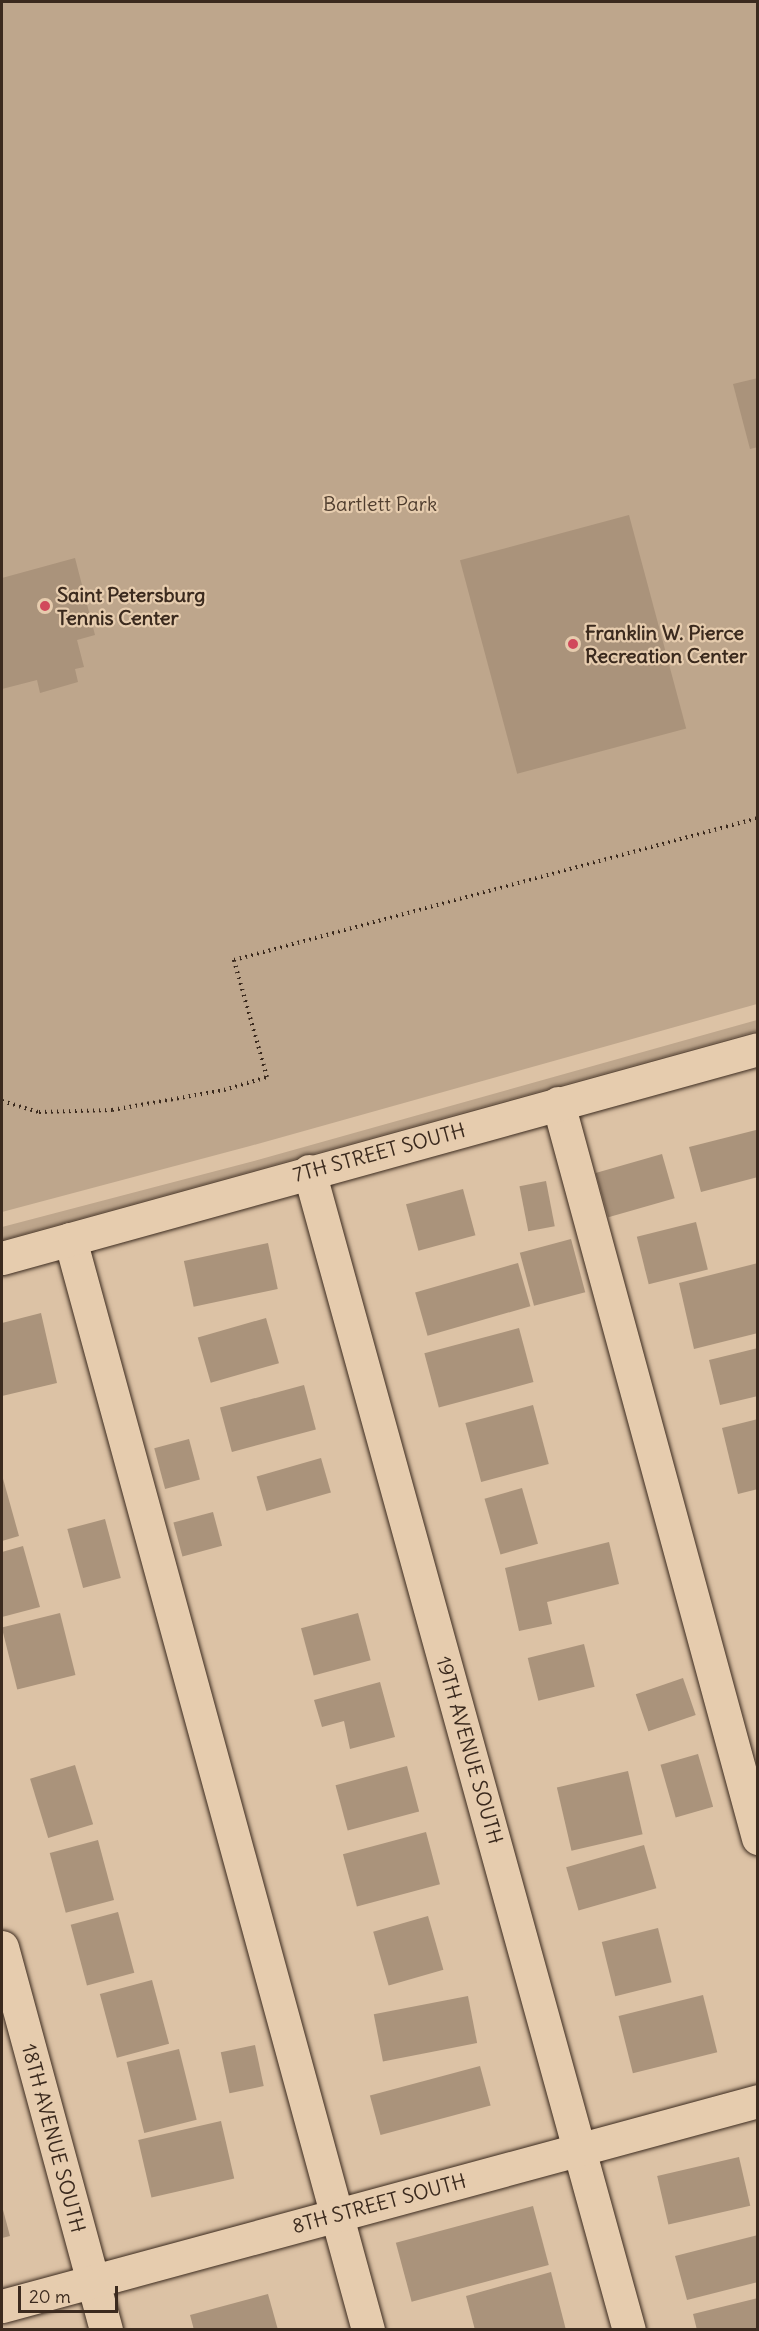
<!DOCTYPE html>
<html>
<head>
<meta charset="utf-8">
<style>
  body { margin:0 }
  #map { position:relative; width:759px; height:2331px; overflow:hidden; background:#dcc2a5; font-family:Delius,sans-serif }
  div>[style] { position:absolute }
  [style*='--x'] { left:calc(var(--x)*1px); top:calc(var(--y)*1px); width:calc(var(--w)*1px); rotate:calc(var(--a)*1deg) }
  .green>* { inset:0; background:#bea68c }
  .building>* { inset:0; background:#aa937b; transform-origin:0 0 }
  .path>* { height:4px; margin-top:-2px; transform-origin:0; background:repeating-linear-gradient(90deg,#3b2a1e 0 1.5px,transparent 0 6px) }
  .roads { filter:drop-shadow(0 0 2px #3b2a1e) drop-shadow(0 0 2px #3b2a1e) }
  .minor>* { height:33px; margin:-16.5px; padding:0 16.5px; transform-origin:16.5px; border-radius:16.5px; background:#e6ccae }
  .dots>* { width:16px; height:16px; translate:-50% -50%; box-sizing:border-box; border:3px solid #e6ccae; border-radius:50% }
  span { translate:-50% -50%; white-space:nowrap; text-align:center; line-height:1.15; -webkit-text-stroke:4.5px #e6ccae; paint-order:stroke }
  .park-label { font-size:20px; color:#4f3d2e }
  .poi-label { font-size:20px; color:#3b2a1e; font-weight:700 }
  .left { translate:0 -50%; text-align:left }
  .street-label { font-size:20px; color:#3b2a1e }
  .frame { position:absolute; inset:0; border:3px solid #3b2a1e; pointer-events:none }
  .scale { position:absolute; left:18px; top:2286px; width:100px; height:27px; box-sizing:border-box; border:3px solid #3b2a1e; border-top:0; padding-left:8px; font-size:18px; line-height:21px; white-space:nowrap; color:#3b2a1e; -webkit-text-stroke:4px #e6ccae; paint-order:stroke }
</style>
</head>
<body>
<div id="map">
  <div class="green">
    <div style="clip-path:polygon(2px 2px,757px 2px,757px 1004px,250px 1146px,2px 1212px)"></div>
    <div style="clip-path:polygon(757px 1020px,757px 1031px,2px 1240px,2px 1227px,254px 1161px)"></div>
  </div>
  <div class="building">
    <div style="clip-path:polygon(758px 378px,758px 447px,750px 449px,733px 384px)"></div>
    <div style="left:629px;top:515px;width:221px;height:175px;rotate:75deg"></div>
    <div style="clip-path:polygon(75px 558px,95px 635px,77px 640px,84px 667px,75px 669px,78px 682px,40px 693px,37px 680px,2px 689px,2px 578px)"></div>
    <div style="clip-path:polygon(756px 1130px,758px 1177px,701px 1192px,689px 1147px)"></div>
    <div style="left:662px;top:1154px;width:46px;height:69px;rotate:74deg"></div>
    <div style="left:546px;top:1181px;width:46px;height:27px;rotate:79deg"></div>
    <div style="left:463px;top:1189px;width:48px;height:59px;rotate:75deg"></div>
    <div style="left:696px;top:1222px;width:49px;height:61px;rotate:76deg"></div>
    <div style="left:571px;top:1239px;width:55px;height:53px;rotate:75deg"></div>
    <div style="left:268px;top:1243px;width:47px;height:86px;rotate:78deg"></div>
    <div style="left:518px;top:1263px;width:45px;height:107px;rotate:74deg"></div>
    <div style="clip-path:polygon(758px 1263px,758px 1333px,694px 1349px,679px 1283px)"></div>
    <div style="clip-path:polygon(41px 1313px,57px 1383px,2px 1396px,2px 1323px)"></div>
    <div style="left:266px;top:1318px;width:47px;height:71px;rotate:74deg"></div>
    <div style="left:519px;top:1328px;width:56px;height:98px;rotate:75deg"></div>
    <div style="clip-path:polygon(758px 1348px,758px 1396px,720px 1405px,709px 1360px)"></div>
    <div style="left:304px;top:1385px;width:46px;height:87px;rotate:75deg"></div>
    <div style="left:533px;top:1405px;width:61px;height:70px;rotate:75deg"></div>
    <div style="clip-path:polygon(758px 1419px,758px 1489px,738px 1494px,722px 1428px)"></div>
    <div style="left:189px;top:1439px;width:42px;height:36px;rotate:75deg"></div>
    <div style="left:321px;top:1458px;width:36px;height:67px;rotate:74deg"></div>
    <div style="clip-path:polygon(2px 1475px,19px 1536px,2px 1541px)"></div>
    <div style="left:522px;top:1488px;width:58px;height:39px;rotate:74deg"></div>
    <div style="left:213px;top:1512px;width:35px;height:41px;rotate:75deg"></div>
    <div style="left:105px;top:1519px;width:61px;height:39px;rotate:75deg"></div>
    <div style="clip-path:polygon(609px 1542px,619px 1584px,547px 1602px,552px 1624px,519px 1631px,505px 1568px)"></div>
    <div style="clip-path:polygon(23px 1546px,40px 1607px,2px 1617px,2px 1552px)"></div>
    <div style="left:60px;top:1613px;width:64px;height:60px;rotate:76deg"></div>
    <div style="left:358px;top:1613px;width:49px;height:59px;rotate:75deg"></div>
    <div style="left:584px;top:1644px;width:44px;height:58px;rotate:76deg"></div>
    <div style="left:683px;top:1678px;width:39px;height:50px;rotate:71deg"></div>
    <div style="clip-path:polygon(380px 1682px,395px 1737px,350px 1749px,344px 1721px,322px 1727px,314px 1700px)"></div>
    <div style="left:698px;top:1754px;width:55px;height:39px;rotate:74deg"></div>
    <div style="left:75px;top:1765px;width:62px;height:47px;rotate:73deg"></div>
    <div style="left:407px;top:1766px;width:47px;height:74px;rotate:75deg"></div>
    <div style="left:628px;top:1771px;width:65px;height:73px;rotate:77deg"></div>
    <div style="left:426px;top:1832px;width:54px;height:86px;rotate:75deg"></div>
    <div style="left:98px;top:1840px;width:62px;height:50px;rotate:75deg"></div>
    <div style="left:644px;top:1845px;width:45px;height:81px;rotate:74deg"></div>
    <div style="left:118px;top:1912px;width:63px;height:49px;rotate:75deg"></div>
    <div style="left:428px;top:1916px;width:56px;height:57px;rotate:74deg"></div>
    <div style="left:658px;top:1928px;width:56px;height:58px;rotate:76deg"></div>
    <div style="left:152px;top:1980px;width:66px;height:54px;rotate:75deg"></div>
    <div style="left:703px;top:1995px;width:59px;height:87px;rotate:76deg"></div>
    <div style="left:468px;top:1996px;width:48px;height:96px;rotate:79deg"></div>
    <div style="left:255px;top:2045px;width:42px;height:35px;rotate:78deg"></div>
    <div style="left:179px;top:2049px;width:73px;height:54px;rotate:76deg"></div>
    <div style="left:480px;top:2066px;width:41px;height:114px;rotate:75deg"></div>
    <div style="left:221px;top:2121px;width:59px;height:85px;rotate:77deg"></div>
    <div style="left:739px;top:2157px;width:50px;height:84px;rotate:77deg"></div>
    <div style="clip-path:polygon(2px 2206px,10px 2236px,2px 2238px)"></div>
    <div style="left:533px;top:2206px;width:61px;height:142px;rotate:75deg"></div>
    <div style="clip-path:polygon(758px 2235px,758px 2282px,687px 2300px,675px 2256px)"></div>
    <div style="clip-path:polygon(551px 2272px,566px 2330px,475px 2330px,466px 2296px)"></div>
    <div style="clip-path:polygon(268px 2294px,278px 2330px,194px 2330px,190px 2315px)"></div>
    <div style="clip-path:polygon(758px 2298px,758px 2330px,697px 2330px,693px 2314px)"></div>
  </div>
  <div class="path">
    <div style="--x:2;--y:1101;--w:39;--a:17"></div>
    <div style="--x:39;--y:1112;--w:73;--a:-1.6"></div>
    <div style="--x:112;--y:1110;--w:114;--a:-10.1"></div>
    <div style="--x:224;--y:1090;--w:45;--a:-16.8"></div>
    <div style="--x:267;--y:1077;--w:122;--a:-105.8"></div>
    <div style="--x:234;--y:960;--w:543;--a:-15.16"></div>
  </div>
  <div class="roads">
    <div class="minor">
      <div style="--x:558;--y:1103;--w:762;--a:74.78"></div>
      <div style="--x:309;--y:1171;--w:1202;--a:74.57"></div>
      <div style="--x:70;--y:1239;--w:1131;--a:74.72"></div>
      <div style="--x:2;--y:1258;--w:784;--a:-15.45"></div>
      <div style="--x:2;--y:1947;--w:397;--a:74.8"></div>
      <div style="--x:2;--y:2306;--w:783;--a:-15.17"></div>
    </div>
  </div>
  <div class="dots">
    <div style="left:45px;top:606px;background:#d1495b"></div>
    <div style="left:573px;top:644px;background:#d1495b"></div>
  </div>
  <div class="park-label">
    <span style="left:380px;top:503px">Bartlett Park</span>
  </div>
  <div class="poi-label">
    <span class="left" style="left:57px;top:606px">Saint Petersburg<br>Tennis Center</span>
    <span class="left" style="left:585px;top:644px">Franklin W. Pierce<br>Recreation Center</span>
  </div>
  <div class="street-label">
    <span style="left:379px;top:1152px;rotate:-15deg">7TH STREET SOUTH</span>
    <span style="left:470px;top:1750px;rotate:74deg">19TH AVENUE SOUTH</span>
    <span style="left:54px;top:2138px;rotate:75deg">18TH AVENUE SOUTH</span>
    <span style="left:379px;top:2203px;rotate:-15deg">8TH STREET SOUTH</span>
  </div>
  <div class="frame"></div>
  <div class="scale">20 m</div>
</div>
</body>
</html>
